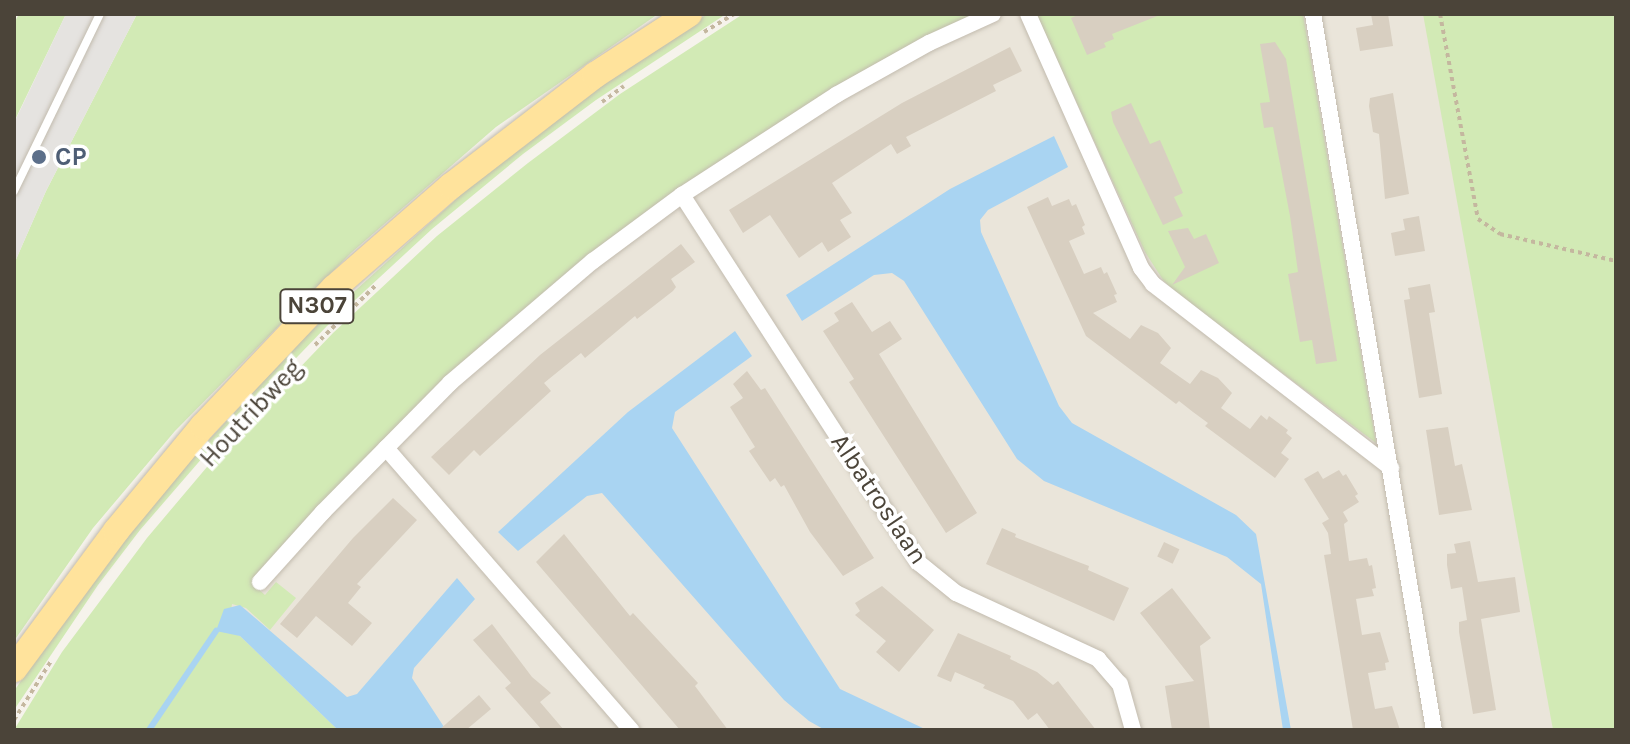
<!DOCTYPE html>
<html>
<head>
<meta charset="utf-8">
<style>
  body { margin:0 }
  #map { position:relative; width:1630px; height:744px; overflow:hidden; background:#f6f3ec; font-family:Karla,sans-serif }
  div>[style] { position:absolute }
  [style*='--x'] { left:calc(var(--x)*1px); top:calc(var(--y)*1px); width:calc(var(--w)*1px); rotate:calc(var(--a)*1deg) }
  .residential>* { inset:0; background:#eae5da }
  .green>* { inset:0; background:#d2eab5 }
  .parking>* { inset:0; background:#e5e3e0 }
  .water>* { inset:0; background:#a9d4f2 }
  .stream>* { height:6px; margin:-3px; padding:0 3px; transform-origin:3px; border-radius:3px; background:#a9d4f2 }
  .building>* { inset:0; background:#d8cfc1; transform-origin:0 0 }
  .path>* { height:4px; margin-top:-2px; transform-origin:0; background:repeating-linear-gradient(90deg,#c4b79f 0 4px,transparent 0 8px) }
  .roads { filter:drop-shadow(0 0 2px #c2bbae) drop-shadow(0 0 2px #c2bbae) }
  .service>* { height:8px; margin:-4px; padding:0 4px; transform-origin:4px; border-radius:4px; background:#fff }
  .minor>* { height:16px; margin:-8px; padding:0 8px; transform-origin:8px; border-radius:8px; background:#fff }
  .primary>* { height:26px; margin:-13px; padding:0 13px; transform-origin:13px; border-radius:13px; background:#ffe39c }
  .dots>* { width:22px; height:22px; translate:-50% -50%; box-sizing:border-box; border:4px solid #fff; border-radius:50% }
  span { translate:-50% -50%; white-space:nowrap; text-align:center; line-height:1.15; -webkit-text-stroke:7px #fff; paint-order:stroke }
  .shield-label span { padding:2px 6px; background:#fff; border:2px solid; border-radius:6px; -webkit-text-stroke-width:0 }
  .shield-label { font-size:24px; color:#4b4439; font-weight:700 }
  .service-label { font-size:26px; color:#4e5e75; font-weight:700 }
  .left { translate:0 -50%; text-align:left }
  .street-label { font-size:26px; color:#4b4439 }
  .frame { position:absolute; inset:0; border:16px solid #4b4439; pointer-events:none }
</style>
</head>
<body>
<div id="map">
  <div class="residential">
    <div style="clip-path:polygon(922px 14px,1468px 14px,1553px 730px,255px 730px,158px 647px,322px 437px)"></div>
  </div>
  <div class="green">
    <div style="clip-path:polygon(19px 14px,66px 14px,14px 122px,14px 23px)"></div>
    <div style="clip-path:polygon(137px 14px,658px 14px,496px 127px,351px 253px,175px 431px,93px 528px,14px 641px,14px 264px,46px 191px)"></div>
    <div style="clip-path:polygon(707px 14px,726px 14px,596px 100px,523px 154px,432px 229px,327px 326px,223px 434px,140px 530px,98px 585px,14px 710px,14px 691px,81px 594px,171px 481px,305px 336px,473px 184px,587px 95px)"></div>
    <div style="clip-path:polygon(743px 14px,977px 14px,821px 98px,754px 139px,585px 260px,255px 586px,265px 595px,276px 582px,296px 598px,270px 630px,246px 608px,232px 604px,228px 631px,240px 636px,338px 730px,14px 730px,62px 652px,147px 538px,223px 448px,333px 333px,437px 236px,528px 163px,620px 94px)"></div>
    <div style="clip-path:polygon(1036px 14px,1303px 14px,1376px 443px,1177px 294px,1163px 280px,1145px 252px)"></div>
    <div style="clip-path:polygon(1423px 14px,1616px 14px,1616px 730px,1553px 730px)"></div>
  </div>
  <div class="parking">
    <div style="clip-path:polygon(66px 14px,137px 14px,46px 191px,14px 264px,14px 123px)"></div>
  </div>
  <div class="water">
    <div style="clip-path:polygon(1054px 136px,1068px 167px,988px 210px,980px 220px,981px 232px,1059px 406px,1072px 423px,1236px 515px,1256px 534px,1291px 730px,1283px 730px,1261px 584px,1227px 557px,1044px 481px,1017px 459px,904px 281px,892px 273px,874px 275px,802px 321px,786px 295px,950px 189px)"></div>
    <div style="clip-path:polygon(735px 331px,752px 356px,675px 412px,672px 428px,840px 689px,927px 730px,825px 730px,809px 721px,784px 700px,602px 493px,587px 496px,518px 551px,498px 532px,628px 412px)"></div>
    <div style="clip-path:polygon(457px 578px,475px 599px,414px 668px,412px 678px,446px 730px,338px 730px,240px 636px,216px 631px,224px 609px,240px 605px,347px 697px,357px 694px)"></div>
  </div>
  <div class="stream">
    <div style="--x:149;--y:730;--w:120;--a:-55.9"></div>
  </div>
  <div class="building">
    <div style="clip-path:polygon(1080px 14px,1160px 14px,1160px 15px,1112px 34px,1114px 39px,1104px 43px,1106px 47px,1087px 55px,1071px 18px)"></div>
    <div style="clip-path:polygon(1371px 14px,1388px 14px,1393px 46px,1360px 51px,1356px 28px,1373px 25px)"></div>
    <div style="clip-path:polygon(1275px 42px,1286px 59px,1337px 361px,1316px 364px,1312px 340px,1300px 342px,1298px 331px,1288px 274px,1298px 272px,1290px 216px,1273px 127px,1264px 128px,1260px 103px,1270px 102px,1260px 44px)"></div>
    <div style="clip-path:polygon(1010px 47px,1022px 71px,993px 85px,996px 91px,906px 137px,911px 146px,897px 154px,891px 144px,832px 183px,852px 213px,840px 220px,851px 237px,828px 252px,822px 242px,799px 258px,770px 215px,743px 233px,729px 210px,902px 103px)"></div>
    <div style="clip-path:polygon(1393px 93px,1409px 194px,1385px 199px,1379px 134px,1373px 132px,1369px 106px,1370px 98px)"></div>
    <div style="clip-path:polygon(1131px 103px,1150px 144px,1160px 140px,1183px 193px,1174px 197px,1183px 216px,1163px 225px,1113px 122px,1111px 112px)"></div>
    <div style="clip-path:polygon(1048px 197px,1052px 206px,1069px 199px,1072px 206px,1076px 204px,1085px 225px,1082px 227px,1085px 234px,1069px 241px,1084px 274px,1101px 267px,1104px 274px,1107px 272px,1117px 294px,1114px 295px,1117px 302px,1093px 313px,1130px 339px,1141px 325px,1158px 333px,1171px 348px,1160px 363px,1190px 384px,1201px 370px,1218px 378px,1232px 393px,1221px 408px,1250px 429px,1261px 415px,1267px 420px,1269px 416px,1288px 430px,1286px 433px,1292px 438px,1281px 453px,1289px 459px,1275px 478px,1205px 426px,1208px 423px,1193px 412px,1179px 401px,1176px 404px,1086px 336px,1027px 207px)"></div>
    <div style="clip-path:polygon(1419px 216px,1425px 251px,1395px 256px,1391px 233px,1405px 230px,1403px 219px)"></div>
    <div style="clip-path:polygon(1188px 228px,1194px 239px,1206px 234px,1219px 263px,1172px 285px,1185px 267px,1168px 231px)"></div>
    <div style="clip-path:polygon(681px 244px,695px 262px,671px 279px,676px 287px,673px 291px,637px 319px,635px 316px,585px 358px,581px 353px,544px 383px,551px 391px,480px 456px,474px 450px,449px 475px,431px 457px,540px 355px)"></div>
    <div style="clip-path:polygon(1430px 284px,1435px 312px,1429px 313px,1442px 394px,1419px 398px,1404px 300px,1410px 299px,1408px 288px)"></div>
    <div style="clip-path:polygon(852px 302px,872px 332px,890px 321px,902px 339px,879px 354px,977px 513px,946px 533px,849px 382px,854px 379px,823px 331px,839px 321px,834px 313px)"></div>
    <div style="clip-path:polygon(747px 371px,761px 390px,765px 388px,874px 558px,843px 576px,810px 532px,784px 485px,781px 487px,775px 478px,770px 482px,749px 451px,755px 447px,730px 407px,743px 398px,733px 384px)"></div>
    <div style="clip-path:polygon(1448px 427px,1455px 466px,1462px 464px,1472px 510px,1439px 515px,1426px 430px)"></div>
    <div style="clip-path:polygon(1339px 470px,1343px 476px,1346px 474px,1358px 494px,1355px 496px,1359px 502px,1343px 512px,1348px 521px,1344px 524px,1349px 561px,1367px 558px,1369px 566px,1372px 565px,1376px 588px,1372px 589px,1374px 596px,1356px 599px,1362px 635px,1380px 632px,1389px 662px,1385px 663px,1386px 670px,1368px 673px,1375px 709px,1392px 706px,1400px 730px,1353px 730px,1324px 555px,1331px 554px,1328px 533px,1322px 523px,1329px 519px,1304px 479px,1318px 471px,1323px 479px)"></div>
    <div style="clip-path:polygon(393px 498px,417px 520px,357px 584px,361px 587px,348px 603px,372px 623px,352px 646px,316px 616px,297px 638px,280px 624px,353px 538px)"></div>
    <div style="clip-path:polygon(1002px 528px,1016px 534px,1015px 537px,1081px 563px,1089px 566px,1088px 570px,1129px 588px,1114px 621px,986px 564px)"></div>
    <div style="clip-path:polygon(564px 534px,630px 616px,633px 613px,698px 683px,695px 686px,728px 730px,680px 730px,536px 562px)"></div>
    <div style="clip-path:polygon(1470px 541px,1478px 582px,1515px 577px,1520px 612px,1481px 619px,1496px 710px,1473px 714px,1459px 632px,1459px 622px,1467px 620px,1462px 587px,1451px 589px,1447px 565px,1447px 554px,1456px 553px,1454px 544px)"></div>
    <div style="left:1164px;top:542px;width:17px;height:16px;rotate:25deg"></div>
    <div style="clip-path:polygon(882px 586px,934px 630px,899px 672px,876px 652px,886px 641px,855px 615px,860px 611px,855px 603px)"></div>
    <div style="clip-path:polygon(1172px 588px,1211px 638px,1200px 646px,1210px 730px,1172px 730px,1165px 686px,1194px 681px,1140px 613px)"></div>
    <div style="clip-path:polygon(492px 624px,532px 677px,551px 693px,540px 702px,564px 730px,542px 730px,505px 688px,511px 683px,473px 640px)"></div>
    <div style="clip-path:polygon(958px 633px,1011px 656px,1010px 659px,1037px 672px,1053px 685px,1058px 681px,1096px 730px,1050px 730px,1037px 713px,1028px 720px,1013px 701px,983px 688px,985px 685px,955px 672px,951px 682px,937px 676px)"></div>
    <div style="clip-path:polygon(479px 695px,491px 709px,466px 730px,439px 730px)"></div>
  </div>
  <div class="path">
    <div style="--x:1440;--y:14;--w:208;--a:79.5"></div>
    <div style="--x:1478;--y:219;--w:27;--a:34"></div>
    <div style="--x:1500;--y:234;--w:119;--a:13.1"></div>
    <div style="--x:704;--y:32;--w:35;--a:-31"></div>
    <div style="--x:602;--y:102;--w:27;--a:-36"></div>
    <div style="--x:315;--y:345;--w:87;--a:-44.5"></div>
    <div style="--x:14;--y:720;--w:70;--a:-57.9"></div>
  </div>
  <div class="roads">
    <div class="service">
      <div style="--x:14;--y:191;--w:197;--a:-64.1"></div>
    </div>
    <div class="minor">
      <div style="--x:1028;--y:14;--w:278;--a:66"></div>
      <div style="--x:1141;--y:268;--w:20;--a:53"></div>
      <div style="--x:1153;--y:284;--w:301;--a:37.7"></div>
      <div style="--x:1313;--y:14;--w:726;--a:80.41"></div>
      <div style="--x:682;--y:195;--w:438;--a:57.2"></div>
      <div style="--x:919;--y:563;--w:48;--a:39"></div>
      <div style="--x:956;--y:593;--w:157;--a:24.9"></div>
      <div style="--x:1098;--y:659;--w:33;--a:49"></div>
      <div style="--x:1120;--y:684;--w:48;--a:74.2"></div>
      <div style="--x:386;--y:448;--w:374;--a:49"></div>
      <div style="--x:260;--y:582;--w:94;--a:-48"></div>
      <div style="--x:323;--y:512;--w:181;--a:-45.4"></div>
      <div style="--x:450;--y:383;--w:188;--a:-40.5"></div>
      <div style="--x:593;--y:261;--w:111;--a:-36.6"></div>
      <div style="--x:682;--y:195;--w:184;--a:-33"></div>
      <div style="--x:836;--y:95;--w:107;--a:-29.2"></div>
      <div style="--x:929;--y:43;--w:70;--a:-24.4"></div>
    </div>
    <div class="primary">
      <div style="--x:14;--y:669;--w:172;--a:-53.5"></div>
      <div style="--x:116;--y:531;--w:136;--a:-50.4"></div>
      <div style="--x:203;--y:426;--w:190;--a:-46.5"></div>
      <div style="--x:334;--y:288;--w:155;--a:-41.1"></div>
      <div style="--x:451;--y:186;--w:182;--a:-37.6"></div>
      <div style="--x:595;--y:75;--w:112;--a:-33"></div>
    </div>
  </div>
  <div class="dots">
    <div style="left:39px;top:157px;background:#5c6f8a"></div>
  </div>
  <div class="shield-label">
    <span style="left:317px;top:306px">N307</span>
  </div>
  <div class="service-label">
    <span class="left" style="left:55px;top:157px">CP</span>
  </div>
  <div class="street-label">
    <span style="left:251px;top:413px;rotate:-47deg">Houtribweg</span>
    <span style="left:879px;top:499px;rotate:56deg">Albatroslaan</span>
  </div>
  <div class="frame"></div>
</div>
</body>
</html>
